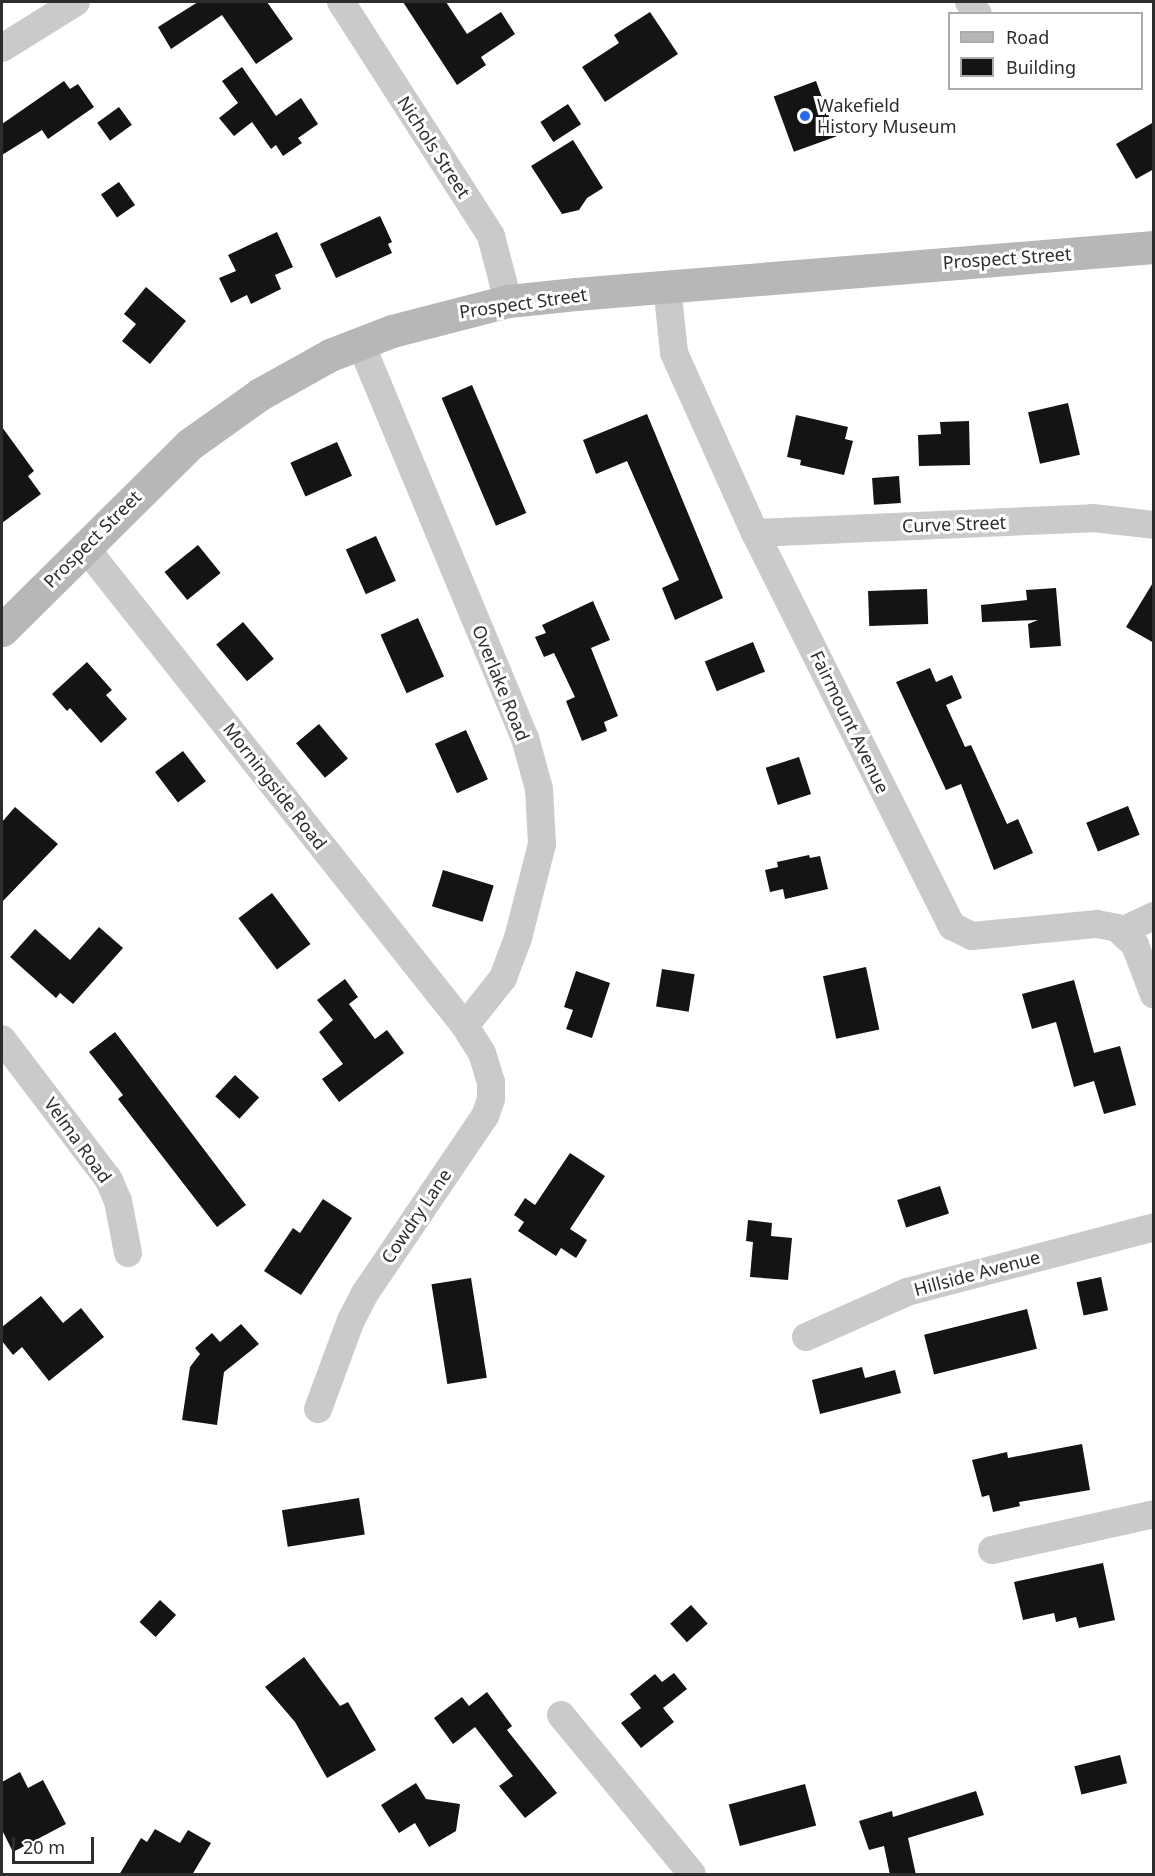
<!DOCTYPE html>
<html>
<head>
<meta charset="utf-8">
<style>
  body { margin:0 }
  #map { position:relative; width:1155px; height:1876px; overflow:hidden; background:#fff; font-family:"Noto Sans",sans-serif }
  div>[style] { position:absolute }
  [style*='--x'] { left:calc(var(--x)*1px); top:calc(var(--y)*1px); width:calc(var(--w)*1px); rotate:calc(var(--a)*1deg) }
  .building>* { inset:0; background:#141414; transform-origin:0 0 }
  .street>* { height:28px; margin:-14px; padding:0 14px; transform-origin:14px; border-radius:14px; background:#cacaca }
  .secondary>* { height:33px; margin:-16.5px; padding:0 16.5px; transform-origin:16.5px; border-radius:16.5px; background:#b7b7b7 }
  .dots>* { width:16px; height:16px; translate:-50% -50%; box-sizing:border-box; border:3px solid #fff; border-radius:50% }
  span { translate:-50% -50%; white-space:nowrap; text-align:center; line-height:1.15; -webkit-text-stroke:6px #fff; paint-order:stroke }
  .poi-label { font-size:18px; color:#2d2d2d }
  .left { translate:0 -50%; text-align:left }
  .street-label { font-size:18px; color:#2d2d2d }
  .frame { position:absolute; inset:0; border:3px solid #2d2d2d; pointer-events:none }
  .legend { position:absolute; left:948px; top:12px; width:195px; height:78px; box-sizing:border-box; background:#fff; border:2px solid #ababab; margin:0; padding:8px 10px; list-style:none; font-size:18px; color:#2d2d2d }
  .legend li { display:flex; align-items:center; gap:12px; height:30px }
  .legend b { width:30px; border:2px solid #ababab }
  .scale { position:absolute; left:12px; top:1837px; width:82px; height:27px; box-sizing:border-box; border:3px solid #2d2d2d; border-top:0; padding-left:8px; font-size:18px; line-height:21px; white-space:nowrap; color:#2d2d2d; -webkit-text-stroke:4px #fff; paint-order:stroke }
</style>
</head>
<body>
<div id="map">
  <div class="building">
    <div style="clip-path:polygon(198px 2px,267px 2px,293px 39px,256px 64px,222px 15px,171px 49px,158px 27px)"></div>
    <div style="clip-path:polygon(403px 2px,446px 2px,467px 34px,501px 12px,515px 34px,481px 57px,486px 65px,457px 85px)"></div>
    <div style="clip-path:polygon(650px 12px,678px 54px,605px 102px,582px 67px,619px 43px,614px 35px)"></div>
    <div style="clip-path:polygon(242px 67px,276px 116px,301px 98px,318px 124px,298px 138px,302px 143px,283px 156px,276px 145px,271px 149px,252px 122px,234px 136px,219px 118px,238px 103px,222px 81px)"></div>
    <div style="clip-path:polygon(64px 81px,70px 89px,78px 84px,94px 107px,48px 139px,42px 130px,2px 155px,2px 124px)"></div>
    <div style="left:816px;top:81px;width:59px;height:45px;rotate:70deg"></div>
    <div style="left:568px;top:104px;width:24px;height:33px;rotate:57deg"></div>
    <div style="left:119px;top:107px;width:22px;height:27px;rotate:54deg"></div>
    <div style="clip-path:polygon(1154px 122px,1154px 169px,1136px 179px,1116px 144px)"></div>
    <div style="clip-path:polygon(573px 140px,603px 188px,587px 198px,579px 210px,562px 214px,531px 166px)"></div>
    <div style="left:119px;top:182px;width:28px;height:22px;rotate:55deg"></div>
    <div style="clip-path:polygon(380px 216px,392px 242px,388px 244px,392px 253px,336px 278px,320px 244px)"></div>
    <div style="clip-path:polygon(277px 232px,293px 267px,275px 275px,281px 289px,251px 304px,247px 295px,231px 303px,219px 278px,236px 271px,228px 255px)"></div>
    <div style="clip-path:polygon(146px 287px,186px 321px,150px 364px,122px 341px,136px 324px,124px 314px)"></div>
    <div style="left:472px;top:385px;width:139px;height:33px;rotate:67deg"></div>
    <div style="left:1068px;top:403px;width:53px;height:41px;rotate:77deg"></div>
    <div style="clip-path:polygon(647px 414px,723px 598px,675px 620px,662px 588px,679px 580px,627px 461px,596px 474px,583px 440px)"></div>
    <div style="clip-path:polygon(796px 415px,848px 427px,845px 439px,853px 441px,844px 475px,800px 465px,801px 460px,787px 457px)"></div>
    <div style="clip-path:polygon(969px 421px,970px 465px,919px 466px,918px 435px,941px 434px,940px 422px)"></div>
    <div style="clip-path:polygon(2px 427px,34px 471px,28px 476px,41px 494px,2px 523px)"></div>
    <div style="left:337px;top:442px;width:37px;height:51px;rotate:66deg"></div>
    <div style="left:899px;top:476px;width:27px;height:27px;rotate:86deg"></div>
    <div style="left:376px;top:536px;width:49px;height:33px;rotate:66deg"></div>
    <div style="left:198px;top:545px;width:36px;height:43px;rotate:51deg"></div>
    <div style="clip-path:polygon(1154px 581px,1154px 643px,1126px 627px)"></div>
    <div style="clip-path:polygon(1056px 588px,1061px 646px,1030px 648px,1028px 624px,1038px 620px,982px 622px,981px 605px,1027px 600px,1026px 590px)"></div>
    <div style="left:927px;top:589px;width:35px;height:59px;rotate:88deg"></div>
    <div style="clip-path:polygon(593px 601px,610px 640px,591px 648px,618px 716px,604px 722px,607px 731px,582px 741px,566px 701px,575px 697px,554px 653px,544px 657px,535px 637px,546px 633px,542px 625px)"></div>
    <div style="left:418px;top:618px;width:64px;height:41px;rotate:66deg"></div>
    <div style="left:243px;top:622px;width:48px;height:35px;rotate:50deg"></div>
    <div style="left:753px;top:642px;width:32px;height:52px;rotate:68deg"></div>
    <div style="clip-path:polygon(87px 662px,112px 690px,106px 695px,127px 719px,101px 743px,70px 708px,67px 711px,52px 694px)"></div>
    <div style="clip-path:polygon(930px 668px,936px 682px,952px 675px,962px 698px,946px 705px,965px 747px,971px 745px,1007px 824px,1018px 819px,1033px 853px,994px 870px,961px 784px,946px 790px,896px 682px)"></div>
    <div style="left:319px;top:724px;width:45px;height:30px;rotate:50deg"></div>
    <div style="left:466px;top:730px;width:54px;height:34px;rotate:66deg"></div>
    <div style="left:183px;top:751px;width:38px;height:35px;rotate:53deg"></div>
    <div style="left:799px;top:757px;width:39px;height:35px;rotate:72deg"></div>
    <div style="left:1128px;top:806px;width:31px;height:45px;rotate:68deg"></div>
    <div style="clip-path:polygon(15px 807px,58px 844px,2px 902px,2px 822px)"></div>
    <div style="clip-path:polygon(809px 855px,810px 858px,820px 856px,828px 889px,785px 899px,783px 889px,770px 892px,765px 870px,778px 867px,777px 862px)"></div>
    <div style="left:443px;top:870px;width:53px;height:38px;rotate:17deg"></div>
    <div style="left:272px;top:893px;width:64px;height:42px;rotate:53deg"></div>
    <div style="clip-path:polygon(99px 927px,123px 948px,73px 1004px,60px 993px,56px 998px,10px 957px,35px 929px,70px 960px)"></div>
    <div style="left:866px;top:967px;width:64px;height:44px;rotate:78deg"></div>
    <div style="left:662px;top:969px;width:33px;height:38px;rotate:9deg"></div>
    <div style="clip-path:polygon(576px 971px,610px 983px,592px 1038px,566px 1029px,573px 1010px,564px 1007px)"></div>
    <div style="clip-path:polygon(345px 979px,358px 997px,349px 1004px,375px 1039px,387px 1030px,404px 1053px,339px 1102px,322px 1079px,343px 1064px,319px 1032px,333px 1020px,317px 1000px)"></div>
    <div style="clip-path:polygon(1074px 980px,1094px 1053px,1120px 1046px,1136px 1105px,1104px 1114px,1094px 1081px,1074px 1087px,1056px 1022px,1032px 1029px,1022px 994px)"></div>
    <div style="clip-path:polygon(115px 1032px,246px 1205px,217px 1227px,118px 1099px,123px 1095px,89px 1052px)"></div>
    <div style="left:235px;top:1075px;width:33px;height:29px;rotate:43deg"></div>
    <div style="clip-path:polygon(570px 1153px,605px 1176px,570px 1229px,587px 1240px,576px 1258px,561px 1248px,556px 1256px,518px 1231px,524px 1222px,514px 1215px,525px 1198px,535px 1205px)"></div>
    <div style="left:940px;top:1186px;width:29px;height:45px;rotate:72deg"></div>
    <div style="clip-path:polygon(323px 1199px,352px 1218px,301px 1295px,264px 1271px,293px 1228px,300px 1233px)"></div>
    <div style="clip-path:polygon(748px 1220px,772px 1223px,771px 1236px,792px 1238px,788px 1280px,750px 1277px,753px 1242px,746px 1241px)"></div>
    <div style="left:1101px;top:1277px;width:34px;height:25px;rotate:78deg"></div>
    <div style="left:471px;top:1278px;width:101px;height:40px;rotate:81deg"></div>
    <div style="clip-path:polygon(41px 1296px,63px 1323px,81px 1308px,104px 1337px,49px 1381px,22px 1347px,13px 1355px,2px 1341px,2px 1327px)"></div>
    <div style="left:1027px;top:1309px;width:41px;height:106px;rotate:76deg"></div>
    <div style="clip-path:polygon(241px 1324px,259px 1344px,224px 1372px,217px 1425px,182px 1420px,190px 1367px,200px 1354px,195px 1348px,212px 1333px,220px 1342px)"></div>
    <div style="clip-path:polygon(862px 1367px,865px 1378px,895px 1370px,901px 1393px,820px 1414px,812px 1380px)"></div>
    <div style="clip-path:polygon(1082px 1444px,1090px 1490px,1019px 1502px,1020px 1506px,993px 1512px,989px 1495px,982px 1497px,972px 1460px,1007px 1452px,1008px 1458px)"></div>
    <div style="left:359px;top:1498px;width:37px;height:78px;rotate:81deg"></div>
    <div style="clip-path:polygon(1103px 1563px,1115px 1620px,1079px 1628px,1076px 1617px,1056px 1622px,1054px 1613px,1023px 1620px,1014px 1582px)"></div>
    <div style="left:160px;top:1600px;width:22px;height:30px;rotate:43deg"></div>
    <div style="left:691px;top:1605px;width:25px;height:28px;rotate:48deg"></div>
    <div style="clip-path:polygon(304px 1657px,340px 1706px,348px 1702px,376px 1750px,327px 1778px,295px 1722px,265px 1687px)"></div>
    <div style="clip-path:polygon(674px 1673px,687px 1689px,663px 1708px,674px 1722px,641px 1748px,621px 1723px,641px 1708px,630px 1694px,655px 1674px,662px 1682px)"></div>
    <div style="clip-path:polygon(487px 1692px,512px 1726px,507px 1730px,557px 1793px,525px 1818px,499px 1786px,513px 1776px,475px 1727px,453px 1744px,434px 1718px,462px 1697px,469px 1706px)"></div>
    <div style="left:1120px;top:1755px;width:29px;height:47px;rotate:76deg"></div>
    <div style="clip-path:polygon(20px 1772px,28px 1788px,43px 1780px,66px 1824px,13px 1852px,2px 1830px,2px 1782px)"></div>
    <div style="clip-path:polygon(416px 1783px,426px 1799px,460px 1804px,456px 1831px,429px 1847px,415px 1823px,399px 1833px,381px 1805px)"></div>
    <div style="left:805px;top:1784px;width:43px;height:79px;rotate:75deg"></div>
    <div style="clip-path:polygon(976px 1791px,984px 1815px,908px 1838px,916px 1875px,890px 1875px,884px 1846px,869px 1850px,859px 1821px,892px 1811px,893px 1817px)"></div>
    <div style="clip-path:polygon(155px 1829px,180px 1843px,188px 1830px,211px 1843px,192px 1875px,119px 1875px,141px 1838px,147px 1842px)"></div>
  </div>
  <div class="street">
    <div style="--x:341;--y:2;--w:278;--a:57.3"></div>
    <div style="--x:491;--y:236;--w:67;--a:75.3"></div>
    <div style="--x:969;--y:2;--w:15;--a:53"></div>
    <div style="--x:2;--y:48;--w:87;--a:-31.9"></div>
    <div style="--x:667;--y:286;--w:67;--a:84"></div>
    <div style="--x:674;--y:353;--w:197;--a:65.8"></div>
    <div style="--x:755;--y:533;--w:440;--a:63.4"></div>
    <div style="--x:952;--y:926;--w:22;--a:27"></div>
    <div style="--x:972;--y:936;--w:126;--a:-5.5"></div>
    <div style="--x:1097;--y:924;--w:20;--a:11"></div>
    <div style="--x:1117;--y:928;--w:25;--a:43"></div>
    <div style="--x:1135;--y:945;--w:53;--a:69.2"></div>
    <div style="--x:360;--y:342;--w:429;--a:67.4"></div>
    <div style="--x:525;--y:738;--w:53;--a:74.6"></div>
    <div style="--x:539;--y:789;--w:55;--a:86.9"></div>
    <div style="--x:542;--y:844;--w:97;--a:104.3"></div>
    <div style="--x:518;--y:938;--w:43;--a:110.6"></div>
    <div style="--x:503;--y:978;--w:61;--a:128.4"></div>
    <div style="--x:755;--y:533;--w:338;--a:-2.5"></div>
    <div style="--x:1093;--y:518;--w:61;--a:6.5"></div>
    <div style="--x:84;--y:546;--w:613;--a:51.56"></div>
    <div style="--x:465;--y:1026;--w:32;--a:58"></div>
    <div style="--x:482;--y:1053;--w:30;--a:73"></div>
    <div style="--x:491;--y:1082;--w:17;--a:90"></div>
    <div style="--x:491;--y:1099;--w:18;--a:109"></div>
    <div style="--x:485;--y:1116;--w:214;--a:124.1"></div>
    <div style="--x:365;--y:1293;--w:30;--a:117"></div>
    <div style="--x:351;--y:1320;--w:95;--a:110.3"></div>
    <div style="--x:1124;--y:930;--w:33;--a:-25"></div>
    <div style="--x:2;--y:1039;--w:177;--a:52.8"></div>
    <div style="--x:109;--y:1180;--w:23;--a:67"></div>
    <div style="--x:118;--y:1201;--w:53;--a:79.1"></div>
    <div style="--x:806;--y:1337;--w:111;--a:-24"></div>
    <div style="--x:907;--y:1292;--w:255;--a:-14.7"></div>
    <div style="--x:992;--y:1550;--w:166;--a:-12.5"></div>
    <div style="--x:561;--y:1715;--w:206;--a:50.5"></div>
  </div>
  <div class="secondary">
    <div style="--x:2;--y:630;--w:264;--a:-44.7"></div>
    <div style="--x:190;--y:444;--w:86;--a:-35.5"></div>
    <div style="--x:260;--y:394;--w:80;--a:-29.1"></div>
    <div style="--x:330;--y:355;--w:66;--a:-21.2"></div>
    <div style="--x:392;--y:331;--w:120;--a:-14.5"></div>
    <div style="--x:508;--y:301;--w:68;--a:-5.9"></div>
    <div style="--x:576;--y:294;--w:580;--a:-4.65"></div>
  </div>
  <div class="dots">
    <div style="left:805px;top:116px;background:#2868eb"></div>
  </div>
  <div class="poi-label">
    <span class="left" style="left:817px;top:116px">Wakefield<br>History Museum</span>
  </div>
  <div class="street-label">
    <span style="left:434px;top:147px;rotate:57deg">Nichols Street</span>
    <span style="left:1007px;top:258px;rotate:-4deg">Prospect Street</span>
    <span style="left:523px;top:303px;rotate:-8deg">Prospect Street</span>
    <span style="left:954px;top:524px;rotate:-2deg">Curve Street</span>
    <span style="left:92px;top:539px;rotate:-45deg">Prospect Street</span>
    <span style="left:501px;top:683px;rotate:68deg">Overlake Road</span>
    <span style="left:850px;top:722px;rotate:64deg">Fairmount Avenue</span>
    <span style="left:275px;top:786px;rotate:52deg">Morningside Road</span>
    <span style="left:78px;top:1140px;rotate:54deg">Velma Road</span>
    <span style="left:416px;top:1216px;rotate:-56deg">Cowdry Lane</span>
    <span style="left:977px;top:1273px;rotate:-15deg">Hillside Avenue</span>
  </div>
  <div class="frame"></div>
  <ul class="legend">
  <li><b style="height:8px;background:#b7b7b7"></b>Road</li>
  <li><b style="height:16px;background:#141414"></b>Building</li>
  </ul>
  <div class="scale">20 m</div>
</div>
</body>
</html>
